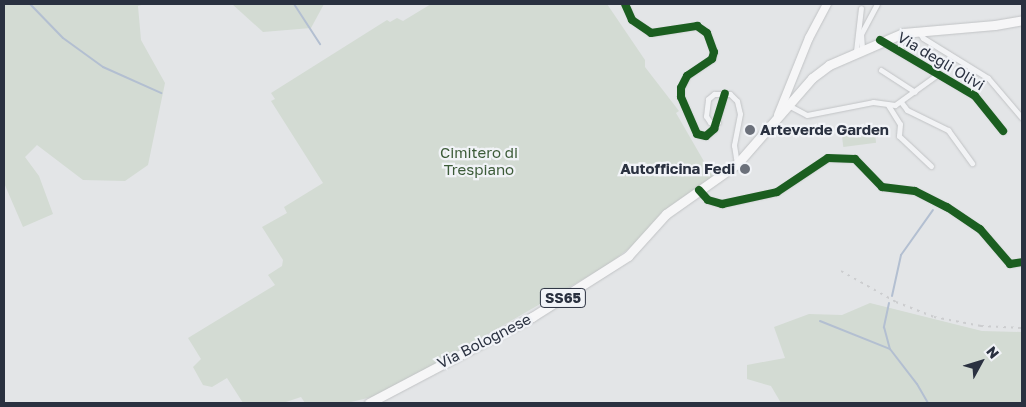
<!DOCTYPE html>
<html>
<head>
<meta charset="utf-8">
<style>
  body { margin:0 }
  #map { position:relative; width:1026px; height:407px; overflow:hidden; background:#e3e5e7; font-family:"Golos Text",sans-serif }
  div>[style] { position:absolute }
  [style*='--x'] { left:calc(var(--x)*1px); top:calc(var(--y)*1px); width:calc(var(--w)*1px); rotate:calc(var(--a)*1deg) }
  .green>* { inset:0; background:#d3dbd3; transform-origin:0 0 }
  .stream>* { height:2px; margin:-1px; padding:0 1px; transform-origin:1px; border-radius:1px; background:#b3bfd1 }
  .roads { filter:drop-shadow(0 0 1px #c1c3c5) drop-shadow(0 0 1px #c1c3c5) }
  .street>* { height:5px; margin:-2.5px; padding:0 2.5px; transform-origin:2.5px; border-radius:2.5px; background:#f2f3f5 }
  .secondary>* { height:8px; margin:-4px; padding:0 4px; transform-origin:4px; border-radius:4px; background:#f6f6f7 }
  .primary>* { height:9px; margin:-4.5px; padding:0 4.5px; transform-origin:4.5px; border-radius:4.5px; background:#f6f6f7 }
  .rail>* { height:2px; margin-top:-1px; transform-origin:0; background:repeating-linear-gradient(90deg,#cccdcf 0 2.5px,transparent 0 7.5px) }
  .cycleway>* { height:8px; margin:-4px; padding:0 4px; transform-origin:4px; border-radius:4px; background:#1b5e20 }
  .dots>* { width:14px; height:14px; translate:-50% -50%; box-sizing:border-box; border:2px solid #f1f3f7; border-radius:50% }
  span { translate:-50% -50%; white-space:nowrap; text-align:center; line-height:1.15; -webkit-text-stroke:4.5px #f1f3f7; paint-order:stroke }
  .shield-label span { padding:1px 4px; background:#f1f3f7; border:1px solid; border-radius:4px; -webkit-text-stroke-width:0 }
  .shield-label { font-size:14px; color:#2a3140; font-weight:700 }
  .street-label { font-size:15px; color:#2a3140 }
  .poi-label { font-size:15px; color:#2a3140; font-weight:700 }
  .left { translate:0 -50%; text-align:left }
  .right { translate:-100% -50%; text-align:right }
  .park-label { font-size:15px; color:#3c5b38 }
  .frame { position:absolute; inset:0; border:5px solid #2a3140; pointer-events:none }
  .north { position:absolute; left:956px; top:337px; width:50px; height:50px; -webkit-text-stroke:4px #f1f3f7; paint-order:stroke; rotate:51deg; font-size:14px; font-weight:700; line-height:20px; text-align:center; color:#2a3140 }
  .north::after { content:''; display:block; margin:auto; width:18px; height:22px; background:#2a3140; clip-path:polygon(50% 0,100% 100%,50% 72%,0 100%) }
</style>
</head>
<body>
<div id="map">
  <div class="green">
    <div style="clip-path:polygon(4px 4px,145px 4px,138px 6px,141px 40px,165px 83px,148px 165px,125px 181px,83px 180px,37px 145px,25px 157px,39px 176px,53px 214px,23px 227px,4px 183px)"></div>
    <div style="clip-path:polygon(232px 4px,324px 4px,311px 28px,263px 32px)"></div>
    <div style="clip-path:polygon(431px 4px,607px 4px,645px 60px,645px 67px,679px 111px,676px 113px,713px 177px,662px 212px,635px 244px,606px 266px,384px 394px,347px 403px,305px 403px,301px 397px,283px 403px,243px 403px,227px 378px,212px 387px,203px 385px,193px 367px,201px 359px,188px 338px,275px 285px,268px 275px,282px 266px,283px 260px,262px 227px,287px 213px,284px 207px,323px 183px,271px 101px,275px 99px,271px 93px,387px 20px,390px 22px,397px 18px,403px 21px)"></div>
    <div style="left:874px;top:126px;width:17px;height:33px;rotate:83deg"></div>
    <div style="clip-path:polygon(870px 303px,982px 331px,1022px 332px,1022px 403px,781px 403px,771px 386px,747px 379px,747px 365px,785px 358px,774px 327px,809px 314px,842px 315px)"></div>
  </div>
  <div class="stream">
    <div style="--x:30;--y:4;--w:47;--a:45.9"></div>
    <div style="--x:63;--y:38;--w:49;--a:35.9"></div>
    <div style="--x:103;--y:67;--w:64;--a:24.1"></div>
    <div style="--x:294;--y:4;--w:48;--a:57"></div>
    <div style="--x:892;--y:296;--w:42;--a:-77.6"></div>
    <div style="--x:901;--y:255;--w:55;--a:-54.6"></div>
    <div style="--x:889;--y:303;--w:25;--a:102"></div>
    <div style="--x:884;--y:327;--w:23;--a:75"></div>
    <div style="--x:890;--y:349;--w:44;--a:52.4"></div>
    <div style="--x:917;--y:384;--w:22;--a:60"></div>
    <div style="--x:820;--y:321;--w:75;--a:21.8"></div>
  </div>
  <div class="roads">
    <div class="street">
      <div style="--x:625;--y:4;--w:17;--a:66"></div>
      <div style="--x:632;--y:20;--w:23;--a:34"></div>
      <div style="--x:651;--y:33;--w:47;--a:-8.7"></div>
      <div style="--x:697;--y:26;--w:12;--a:35"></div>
      <div style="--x:707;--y:33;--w:20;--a:70"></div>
      <div style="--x:714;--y:52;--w:7;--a:106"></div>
      <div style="--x:712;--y:59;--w:30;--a:146"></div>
      <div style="--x:687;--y:76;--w:13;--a:117"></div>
      <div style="--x:681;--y:88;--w:9;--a:90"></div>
      <div style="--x:681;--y:97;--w:40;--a:66.6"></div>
      <div style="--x:697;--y:134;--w:9;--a:13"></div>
      <div style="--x:706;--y:136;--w:11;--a:-41"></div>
      <div style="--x:714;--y:129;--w:37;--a:-73"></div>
      <div style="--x:919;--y:32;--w:7;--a:56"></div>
      <div style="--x:923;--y:38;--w:76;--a:31.6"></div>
      <div style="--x:988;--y:78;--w:52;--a:49.6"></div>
      <div style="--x:883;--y:42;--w:107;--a:30.4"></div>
      <div style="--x:975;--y:96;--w:45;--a:51.3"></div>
      <div style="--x:862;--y:48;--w:14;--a:-94"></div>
      <div style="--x:861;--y:34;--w:34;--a:-62"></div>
      <div style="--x:856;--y:51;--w:43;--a:-83.4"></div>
      <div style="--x:902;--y:53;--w:7;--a:-106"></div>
      <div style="--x:900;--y:46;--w:13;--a:-77"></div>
      <div style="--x:881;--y:70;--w:40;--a:32.9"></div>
      <div style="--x:901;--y:102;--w:10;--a:53"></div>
      <div style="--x:907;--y:110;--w:46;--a:26"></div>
      <div style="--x:948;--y:130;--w:41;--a:54"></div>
      <div style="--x:788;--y:105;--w:21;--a:28"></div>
      <div style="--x:807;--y:115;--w:67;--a:-11.1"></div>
      <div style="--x:873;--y:102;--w:22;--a:8"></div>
      <div style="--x:895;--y:105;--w:53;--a:-35.8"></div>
      <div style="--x:888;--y:105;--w:22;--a:58"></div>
      <div style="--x:900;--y:124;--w:12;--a:95"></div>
      <div style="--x:899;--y:136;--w:44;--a:43.2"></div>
      <div style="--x:718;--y:122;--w:8;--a:180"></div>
      <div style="--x:710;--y:122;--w:7;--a:-124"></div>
      <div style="--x:706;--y:116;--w:17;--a:-83"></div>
      <div style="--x:708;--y:99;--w:8;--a:-40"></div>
      <div style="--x:714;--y:94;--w:16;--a:0"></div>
      <div style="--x:730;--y:94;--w:10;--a:45"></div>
      <div style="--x:737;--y:101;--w:13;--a:77"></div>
      <div style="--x:740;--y:114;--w:32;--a:101"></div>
      <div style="--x:734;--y:145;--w:19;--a:81"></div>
      <div style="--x:699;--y:190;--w:13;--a:48"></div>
      <div style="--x:708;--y:200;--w:15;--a:16"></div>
      <div style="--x:722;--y:204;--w:56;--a:-12.3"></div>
      <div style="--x:777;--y:192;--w:61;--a:-33.7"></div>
      <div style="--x:828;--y:158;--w:27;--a:2"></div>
      <div style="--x:855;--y:159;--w:39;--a:46"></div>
      <div style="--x:882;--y:187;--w:33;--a:7"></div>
      <div style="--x:915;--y:191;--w:36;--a:27"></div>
      <div style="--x:947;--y:207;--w:40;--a:34"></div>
      <div style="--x:980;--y:229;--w:46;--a:49.4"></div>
      <div style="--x:1010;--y:264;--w:12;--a:-9"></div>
    </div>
    <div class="secondary">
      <div style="--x:778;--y:115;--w:83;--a:-68.1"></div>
      <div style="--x:809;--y:38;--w:38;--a:-62"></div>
    </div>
    <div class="primary">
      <div style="--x:369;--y:403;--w:184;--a:-27.8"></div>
      <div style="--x:532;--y:317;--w:114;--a:-32.4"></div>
      <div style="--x:628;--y:256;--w:57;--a:-47.9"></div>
      <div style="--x:666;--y:214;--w:87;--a:-35.2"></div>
      <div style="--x:737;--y:164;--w:114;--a:-48.9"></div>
      <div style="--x:812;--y:78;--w:21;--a:-37"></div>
      <div style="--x:829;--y:65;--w:81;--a:-23.4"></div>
      <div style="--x:903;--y:33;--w:92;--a:-5"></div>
      <div style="--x:995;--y:25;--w:27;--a:-10"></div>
    </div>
  </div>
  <div class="rail">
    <div style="--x:841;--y:271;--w:63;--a:29.4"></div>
    <div style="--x:896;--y:302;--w:41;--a:21.5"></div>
    <div style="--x:934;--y:317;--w:48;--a:10.8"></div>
    <div style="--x:981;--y:326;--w:41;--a:2.8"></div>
  </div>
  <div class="cycleway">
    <div style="--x:625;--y:4;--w:17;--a:66"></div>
    <div style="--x:632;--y:20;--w:23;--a:34"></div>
    <div style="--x:651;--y:33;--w:47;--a:-8.7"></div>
    <div style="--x:697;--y:26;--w:12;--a:35"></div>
    <div style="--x:707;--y:33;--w:20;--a:70"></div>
    <div style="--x:714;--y:52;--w:7;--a:106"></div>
    <div style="--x:712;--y:59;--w:30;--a:146"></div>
    <div style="--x:687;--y:76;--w:13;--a:117"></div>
    <div style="--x:681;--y:88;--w:9;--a:90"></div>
    <div style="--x:681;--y:97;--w:40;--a:66.6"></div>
    <div style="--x:697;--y:134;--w:9;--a:13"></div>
    <div style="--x:706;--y:136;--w:11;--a:-41"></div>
    <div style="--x:714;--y:129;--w:37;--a:-73"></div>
    <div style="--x:880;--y:40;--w:110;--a:30.5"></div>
    <div style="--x:975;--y:96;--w:45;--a:51.3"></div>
    <div style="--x:699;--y:190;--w:13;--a:48"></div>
    <div style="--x:708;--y:200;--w:15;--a:16"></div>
    <div style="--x:722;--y:204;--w:56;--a:-12.3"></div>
    <div style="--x:777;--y:192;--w:61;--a:-33.7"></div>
    <div style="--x:828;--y:158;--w:27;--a:2"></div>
    <div style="--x:855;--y:159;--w:39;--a:46"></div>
    <div style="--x:882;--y:187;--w:33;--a:7"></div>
    <div style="--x:915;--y:191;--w:36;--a:27"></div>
    <div style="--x:947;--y:207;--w:40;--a:34"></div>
    <div style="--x:980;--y:229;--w:46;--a:49.4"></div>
    <div style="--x:1010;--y:264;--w:12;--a:-9"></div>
  </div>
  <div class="dots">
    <div style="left:750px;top:130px;background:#6b707a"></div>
    <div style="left:745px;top:169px;background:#6b707a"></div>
  </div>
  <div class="shield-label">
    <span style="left:563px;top:298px">SS65</span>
  </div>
  <div class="street-label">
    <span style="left:941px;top:61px;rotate:31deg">Via degli Olivi</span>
    <span style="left:484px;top:341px;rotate:-27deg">Via Bolognese</span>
  </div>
  <div class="poi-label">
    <span class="left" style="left:760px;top:130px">Arteverde Garden</span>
    <span class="right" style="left:735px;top:169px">Autofficina Fedi</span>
  </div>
  <div class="park-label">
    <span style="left:479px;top:161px">Cimitero di<br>Trespiano</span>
  </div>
  <div class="frame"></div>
  <div class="north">N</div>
</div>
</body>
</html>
